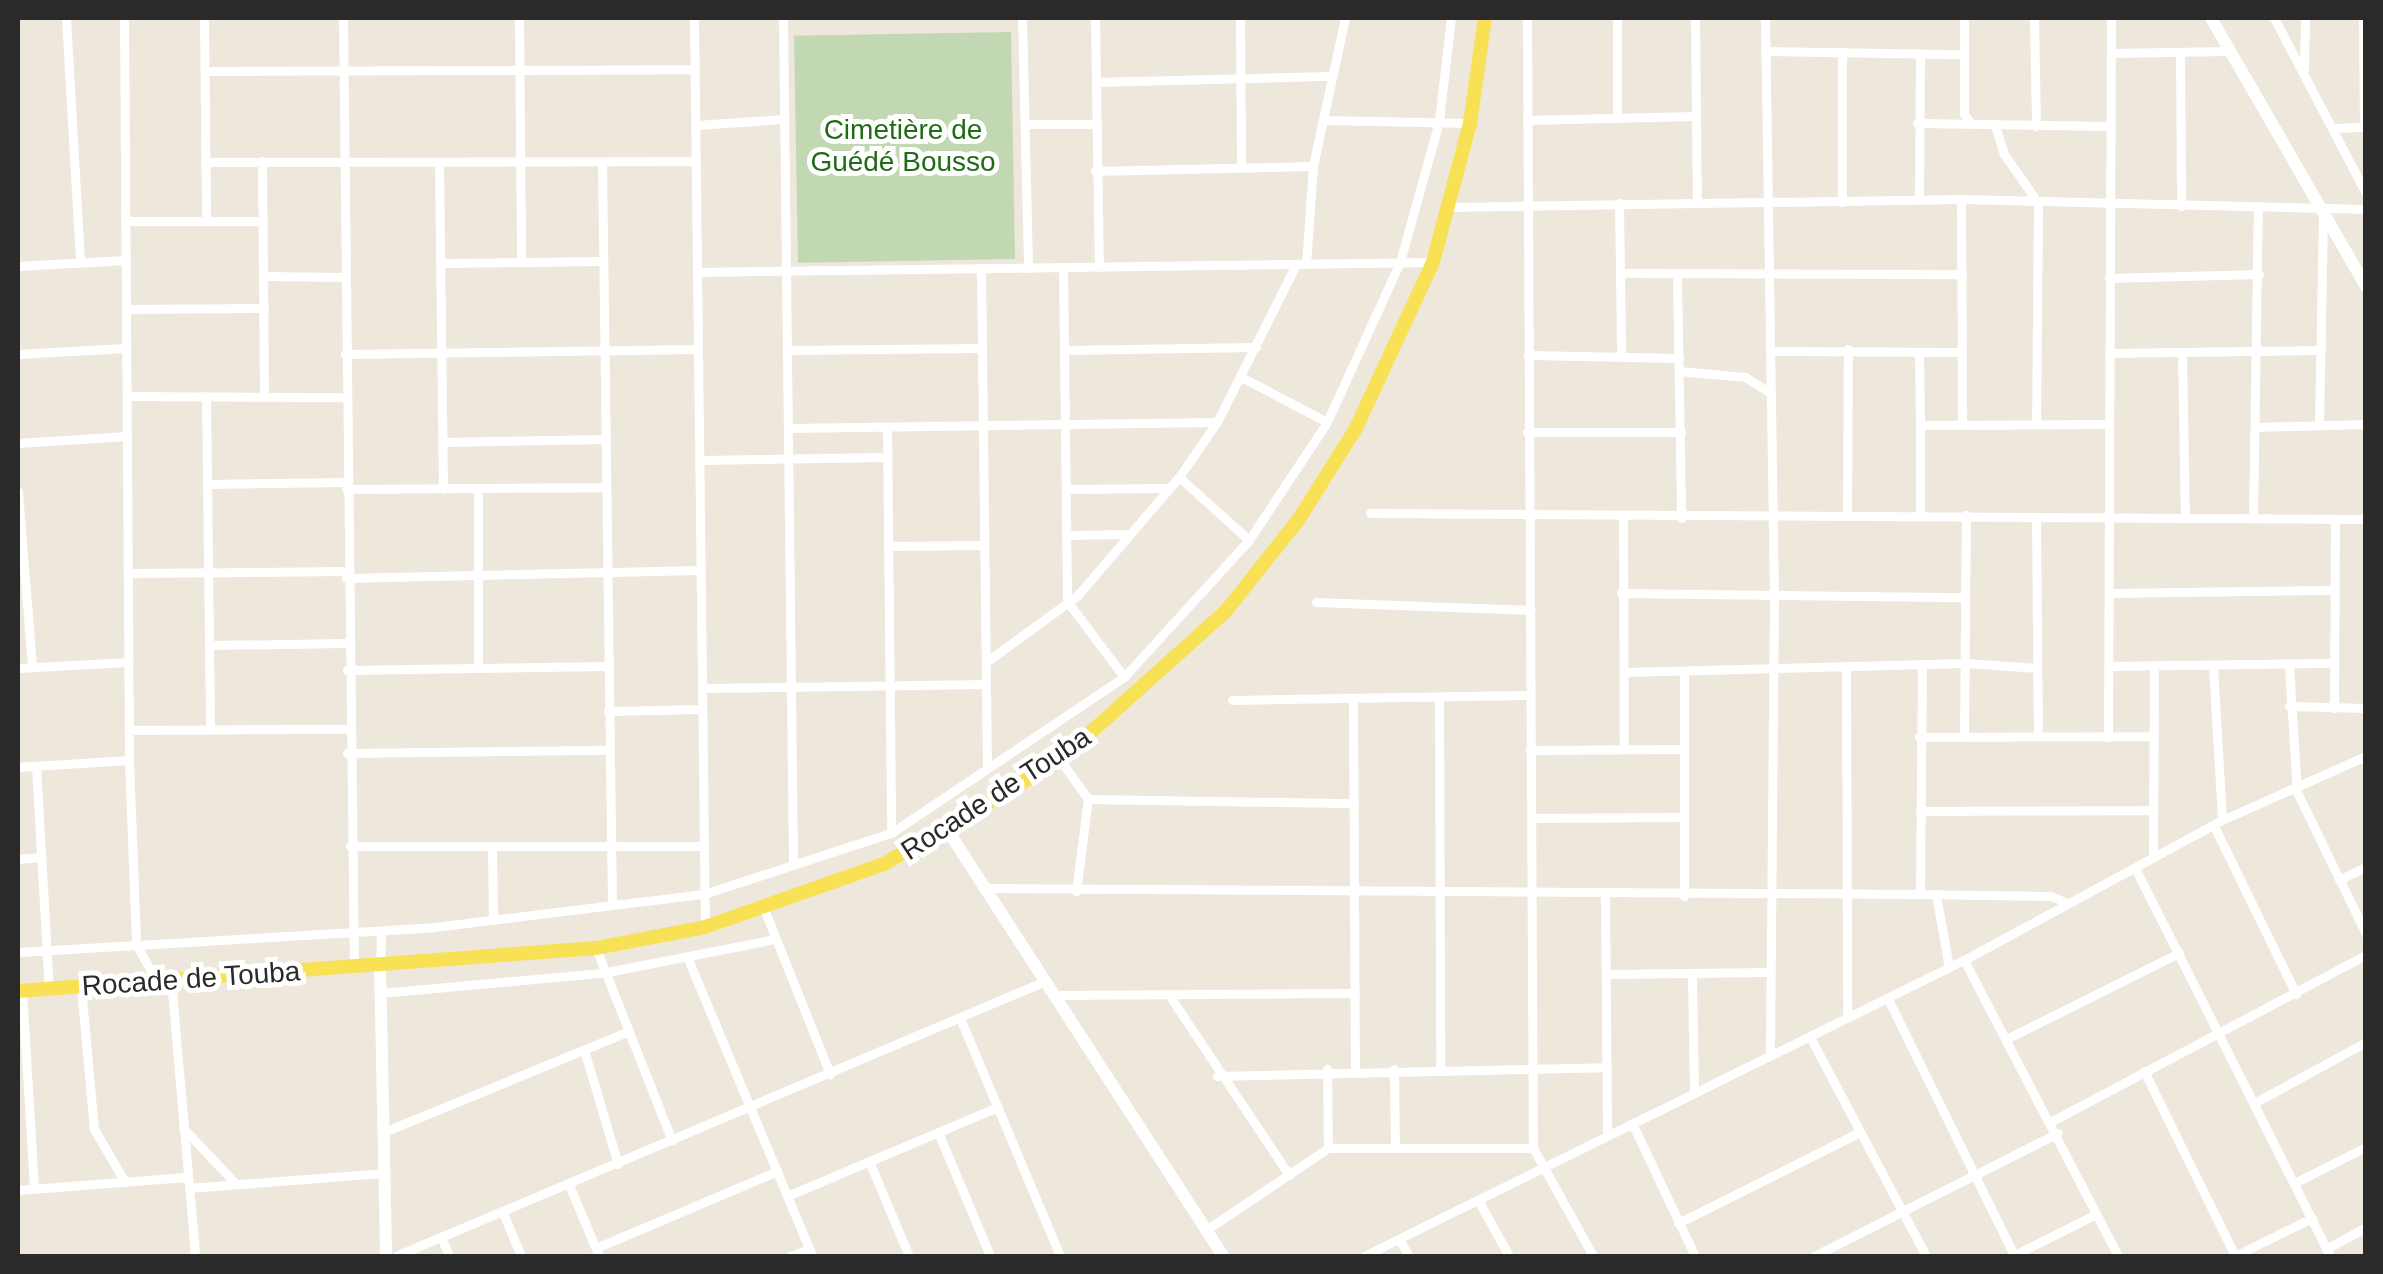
<!DOCTYPE html>
<html>
<head>
<meta charset="utf-8">
<style>
  body { margin:0 }
  #map { position:relative; width:2383px; height:1274px; overflow:hidden; background:#ede7dc; font-family:Arial,sans-serif }
  div>[style] { position:absolute }
  [style*='--x'] { left:calc(var(--x)*1px); top:calc(var(--y)*1px); width:calc(var(--w)*1px); rotate:calc(var(--a)*1deg) }
  .cemetery>* { inset:0; background:#c1d8b2; transform-origin:0 0 }
  .street>* { height:9px; margin:-4.5px; padding:0 4.5px; transform-origin:4.5px; border-radius:4.5px; background:#fff }
  .secondary>* { height:12px; margin:-6px; padding:0 6px; transform-origin:6px; border-radius:6px; background:#fff }
  .primary>* { height:14px; margin:-7px; padding:0 7px; transform-origin:7px; border-radius:7px; background:#f8e155 }
  span { translate:-50% -50%; white-space:nowrap; text-align:center; line-height:1.15; -webkit-text-stroke:10px #fff; paint-order:stroke }
  .park-label { font-size:28px; color:#206c16 }
  .street-label { font-size:28px; color:#2a2a2a }
  .frame { position:absolute; inset:0; border:20px solid #2a2a2a; pointer-events:none }
</style>
</head>
<body>
<div id="map">
  <div class="cemetery">
    <div style="left:1011px;top:32px;width:227px;height:217px;rotate:89deg"></div>
  </div>
  <div class="street">
    <div style="--x:66;--y:18;--w:245;--a:86.7"></div>
    <div style="--x:124;--y:18;--w:742;--a:89.61"></div>
    <div style="--x:129;--y:760;--w:184;--a:87.8"></div>
    <div style="--x:136;--y:944;--w:41;--a:60.9"></div>
    <div style="--x:204;--y:18;--w:203;--a:89.4"></div>
    <div style="--x:343;--y:18;--w:948;--a:89.34"></div>
    <div style="--x:519;--y:18;--w:244;--a:89.5"></div>
    <div style="--x:694;--y:18;--w:909;--a:89.31"></div>
    <div style="--x:783;--y:18;--w:846;--a:89.32"></div>
    <div style="--x:1022;--y:18;--w:250;--a:88.6"></div>
    <div style="--x:1095;--y:18;--w:249;--a:89.1"></div>
    <div style="--x:1240;--y:18;--w:147;--a:89.6"></div>
    <div style="--x:1527;--y:18;--w:1130;--a:89.7"></div>
    <div style="--x:1533;--y:1148;--w:124;--a:60.9"></div>
    <div style="--x:1617;--y:18;--w:95;--a:90"></div>
    <div style="--x:1695;--y:18;--w:183;--a:89.4"></div>
    <div style="--x:1765;--y:18;--w:577;--a:89.11"></div>
    <div style="--x:1774;--y:595;--w:459;--a:90.5"></div>
    <div style="--x:1964;--y:18;--w:96;--a:90"></div>
    <div style="--x:1964;--y:114;--w:10;--a:53"></div>
    <div style="--x:2034;--y:18;--w:108;--a:88.9"></div>
    <div style="--x:2274;--y:18;--w:198;--a:62.3"></div>
    <div style="--x:2363;--y:18;--w:109;--a:89.5"></div>
    <div style="--x:1765;--y:51;--w:199;--a:0.9"></div>
    <div style="--x:1842;--y:52;--w:150;--a:90"></div>
    <div style="--x:2111;--y:53;--w:118;--a:-1"></div>
    <div style="--x:2180;--y:53;--w:153;--a:89.6"></div>
    <div style="--x:2304;--y:70;--w:52;--a:-88.9"></div>
    <div style="--x:205;--y:71;--w:490;--a:-0.2"></div>
    <div style="--x:1096;--y:82;--w:234;--a:-1.5"></div>
    <div style="--x:1323;--y:120;--w:147;--a:1.2"></div>
    <div style="--x:1527;--y:120;--w:167;--a:-1.4"></div>
    <div style="--x:1917;--y:123;--w:191;--a:0.9"></div>
    <div style="--x:1026;--y:124;--w:68;--a:0"></div>
    <div style="--x:696;--y:125;--w:88;--a:-3.9"></div>
    <div style="--x:1995;--y:125;--w:30;--a:73"></div>
    <div style="--x:2004;--y:154;--w:60;--a:55.2"></div>
    <div style="--x:2038;--y:203;--w:221;--a:90.5"></div>
    <div style="--x:2333;--y:128;--w:33;--a:-2"></div>
    <div style="--x:262;--y:161;--w:235;--a:89.5"></div>
    <div style="--x:205;--y:162;--w:491;--a:-0.1"></div>
    <div style="--x:602;--y:162;--w:742;--a:89.23"></div>
    <div style="--x:439;--y:163;--w:326;--a:89.3"></div>
    <div style="--x:1095;--y:171;--w:218;--a:-1.3"></div>
    <div style="--x:1961;--y:199;--w:225;--a:89.7"></div>
    <div style="--x:1919;--y:200;--w:145;--a:-89.6"></div>
    <div style="--x:1619;--y:203;--w:151;--a:89.2"></div>
    <div style="--x:1448;--y:207;--w:513;--a:-0.89"></div>
    <div style="--x:1961;--y:199;--w:405;--a:1.4"></div>
    <div style="--x:125;--y:221;--w:138;--a:0"></div>
    <div style="--x:441;--y:263;--w:162;--a:-0.7"></div>
    <div style="--x:1306;--y:264;--w:98;--a:-85.9"></div>
    <div style="--x:1313;--y:166;--w:151;--a:-77.8"></div>
    <div style="--x:18;--y:266;--w:108;--a:-3.2"></div>
    <div style="--x:1063;--y:267;--w:334;--a:89.3"></div>
    <div style="--x:1067;--y:601;--w:95;--a:53.1"></div>
    <div style="--x:981;--y:268;--w:500;--a:89.31"></div>
    <div style="--x:697;--y:272;--w:736;--a:-0.78"></div>
    <div style="--x:1622;--y:273;--w:340;--a:0.2"></div>
    <div style="--x:264;--y:276;--w:80;--a:0.7"></div>
    <div style="--x:1677;--y:278;--w:240;--a:89"></div>
    <div style="--x:2109;--y:278;--w:150;--a:-1.5"></div>
    <div style="--x:126;--y:309;--w:138;--a:-0.4"></div>
    <div style="--x:787;--y:350;--w:195;--a:-0.6"></div>
    <div style="--x:1064;--y:350;--w:192;--a:-0.9"></div>
    <div style="--x:1771;--y:351;--w:189;--a:0.3"></div>
    <div style="--x:2182;--y:352;--w:166;--a:89"></div>
    <div style="--x:1919;--y:353;--w:72;--a:89.2"></div>
    <div style="--x:2109;--y:353;--w:212;--a:-0.8"></div>
    <div style="--x:18;--y:354;--w:108;--a:-3.2"></div>
    <div style="--x:345;--y:354;--w:353;--a:-0.8"></div>
    <div style="--x:1528;--y:355;--w:151;--a:1.1"></div>
    <div style="--x:1679;--y:371;--w:66;--a:5.2"></div>
    <div style="--x:1745;--y:377;--w:31;--a:32"></div>
    <div style="--x:1241;--y:377;--w:97;--a:27.6"></div>
    <div style="--x:127;--y:396;--w:218;--a:0.3"></div>
    <div style="--x:206;--y:396;--w:332;--a:89.3"></div>
    <div style="--x:2319;--y:425;--w:211;--a:-88.9"></div>
    <div style="--x:887;--y:427;--w:406;--a:89.4"></div>
    <div style="--x:2256;--y:427;--w:110;--a:-1.6"></div>
    <div style="--x:788;--y:428;--w:429;--a:-0.8"></div>
    <div style="--x:1527;--y:432;--w:154;--a:0"></div>
    <div style="--x:443;--y:442;--w:162;--a:-1.1"></div>
    <div style="--x:18;--y:443;--w:109;--a:-3.7"></div>
    <div style="--x:699;--y:460;--w:188;--a:-0.9"></div>
    <div style="--x:1179;--y:477;--w:94;--a:42"></div>
    <div style="--x:207;--y:484;--w:139;--a:-0.8"></div>
    <div style="--x:346;--y:489;--w:260;--a:-0.4"></div>
    <div style="--x:478;--y:489;--w:179;--a:90"></div>
    <div style="--x:1066;--y:489;--w:103;--a:-0.6"></div>
    <div style="--x:18;--y:492;--w:176;--a:85.4"></div>
    <div style="--x:1370;--y:513;--w:996;--a:0.35"></div>
    <div style="--x:1847;--y:515;--w:166;--a:-89.7"></div>
    <div style="--x:1920;--y:515;--w:90;--a:-90"></div>
    <div style="--x:1920;--y:425;--w:188;--a:-0.3"></div>
    <div style="--x:1623;--y:516;--w:233;--a:89.8"></div>
    <div style="--x:2036;--y:518;--w:217;--a:89.5"></div>
    <div style="--x:2253;--y:518;--w:312;--a:-89.1"></div>
    <div style="--x:1066;--y:535;--w:63;--a:-0.9"></div>
    <div style="--x:888;--y:546;--w:96;--a:-0.6"></div>
    <div style="--x:128;--y:573;--w:218;--a:-0.5"></div>
    <div style="--x:346;--y:578;--w:355;--a:-1.3"></div>
    <div style="--x:1621;--y:593;--w:343;--a:0.7"></div>
    <div style="--x:2111;--y:593;--w:224;--a:-0.8"></div>
    <div style="--x:1316;--y:602;--w:215;--a:2.1"></div>
    <div style="--x:209;--y:645;--w:138;--a:-0.8"></div>
    <div style="--x:986;--y:662;--w:112;--a:-36"></div>
    <div style="--x:1077;--y:596;--w:157;--a:-49.4"></div>
    <div style="--x:1179;--y:477;--w:67;--a:-55.4"></div>
    <div style="--x:1217;--y:422;--w:177;--a:-63.4"></div>
    <div style="--x:1846;--y:666;--w:351;--a:89.8"></div>
    <div style="--x:2109;--y:666;--w:224;--a:-0.8"></div>
    <div style="--x:2289;--y:666;--w:126;--a:86.4"></div>
    <div style="--x:2297;--y:792;--w:158;--a:64.1"></div>
    <div style="--x:2213;--y:667;--w:153;--a:86.6"></div>
    <div style="--x:18;--y:668;--w:111;--a:-3.1"></div>
    <div style="--x:347;--y:670;--w:261;--a:-0.9"></div>
    <div style="--x:1624;--y:672;--w:342;--a:-1.5"></div>
    <div style="--x:1966;--y:663;--w:69;--a:4.1"></div>
    <div style="--x:1684;--y:672;--w:224;--a:90"></div>
    <div style="--x:702;--y:688;--w:284;--a:-0.8"></div>
    <div style="--x:1439;--y:697;--w:371;--a:89.8"></div>
    <div style="--x:1353;--y:699;--w:370;--a:89.7"></div>
    <div style="--x:1232;--y:700;--w:298;--a:-1"></div>
    <div style="--x:2289;--y:706;--w:77;--a:1.5"></div>
    <div style="--x:2334;--y:708;--w:189;--a:-89.7"></div>
    <div style="--x:608;--y:711;--w:94;--a:-1.2"></div>
    <div style="--x:129;--y:730;--w:218;--a:-0.3"></div>
    <div style="--x:1964;--y:736;--w:221;--a:-89.5"></div>
    <div style="--x:1919;--y:737;--w:234;--a:-0.2"></div>
    <div style="--x:2108;--y:737;--w:719;--a:-89.76"></div>
    <div style="--x:1530;--y:750;--w:154;--a:-0.4"></div>
    <div style="--x:347;--y:753;--w:262;--a:-0.7"></div>
    <div style="--x:1060;--y:760;--w:48;--a:54.3"></div>
    <div style="--x:1088;--y:799;--w:93;--a:97.4"></div>
    <div style="--x:36;--y:766;--w:223;--a:86.7"></div>
    <div style="--x:18;--y:767;--w:111;--a:-3.6"></div>
    <div style="--x:1088;--y:799;--w:266;--a:0.9"></div>
    <div style="--x:1920;--y:811;--w:233;--a:-0.2"></div>
    <div style="--x:1531;--y:818;--w:153;--a:-0.4"></div>
    <div style="--x:2214;--y:826;--w:187;--a:64"></div>
    <div style="--x:350;--y:846;--w:354;--a:0"></div>
    <div style="--x:492;--y:846;--w:74;--a:89.2"></div>
    <div style="--x:2153;--y:857;--w:190;--a:-89.7"></div>
    <div style="--x:18;--y:859;--w:23;--a:-5"></div>
    <div style="--x:2135;--y:868;--w:434;--a:63.3"></div>
    <div style="--x:2339;--y:880;--w:30;--a:-26"></div>
    <div style="--x:985;--y:888;--w:935;--a:0.37"></div>
    <div style="--x:1920;--y:894;--w:131;--a:0.9"></div>
    <div style="--x:2051;--y:896;--w:17;--a:24"></div>
    <div style="--x:1920;--y:894;--w:229;--a:-89.5"></div>
    <div style="--x:1605;--y:895;--w:239;--a:89.5"></div>
    <div style="--x:1936;--y:895;--w:73;--a:79.8"></div>
    <div style="--x:764;--y:909;--w:178;--a:68.2"></div>
    <div style="--x:596;--y:948;--w:207;--a:68.5"></div>
    <div style="--x:18;--y:952;--w:417;--a:-3.4"></div>
    <div style="--x:434;--y:927;--w:272;--a:-7"></div>
    <div style="--x:704;--y:894;--w:197;--a:-18.1"></div>
    <div style="--x:891;--y:833;--w:280;--a:-33.8"></div>
    <div style="--x:1124;--y:677;--w:185;--a:-47.6"></div>
    <div style="--x:1249;--y:540;--w:141;--a:-56.5"></div>
    <div style="--x:1327;--y:422;--w:176;--a:-65.5"></div>
    <div style="--x:1400;--y:262;--w:146;--a:-74.5"></div>
    <div style="--x:1439;--y:121;--w:104;--a:-83.4"></div>
    <div style="--x:688;--y:959;--w:322;--a:67.3"></div>
    <div style="--x:1964;--y:960;--w:334;--a:62.5"></div>
    <div style="--x:380;--y:964;--w:33;--a:-88"></div>
    <div style="--x:1609;--y:974;--w:160;--a:-0.7"></div>
    <div style="--x:1692;--y:978;--w:115;--a:89"></div>
    <div style="--x:171;--y:980;--w:277;--a:85"></div>
    <div style="--x:81;--y:987;--w:143;--a:84.8"></div>
    <div style="--x:94;--y:1129;--w:61;--a:59.7"></div>
    <div style="--x:22;--y:991;--w:198;--a:86.5"></div>
    <div style="--x:381;--y:993;--w:222;--a:-5.2"></div>
    <div style="--x:602;--y:973;--w:177;--a:-11.1"></div>
    <div style="--x:1055;--y:995;--w:300;--a:-0.4"></div>
    <div style="--x:1171;--y:998;--w:213;--a:56.3"></div>
    <div style="--x:1888;--y:999;--w:285;--a:63.8"></div>
    <div style="--x:960;--y:1018;--w:258;--a:67.2"></div>
    <div style="--x:1810;--y:1037;--w:248;--a:62.1"></div>
    <div style="--x:2008;--y:1038;--w:191;--a:-26.4"></div>
    <div style="--x:584;--y:1050;--w:119;--a:73.4"></div>
    <div style="--x:1327;--y:1069;--w:79;--a:89.3"></div>
    <div style="--x:1394;--y:1069;--w:79;--a:89.3"></div>
    <div style="--x:2144;--y:1071;--w:206;--a:63.8"></div>
    <div style="--x:1217;--y:1076;--w:389;--a:-1.3"></div>
    <div style="--x:2256;--y:1102;--w:125;--a:-28.6"></div>
    <div style="--x:2052;--y:1121;--w:355;--a:-27.9"></div>
    <div style="--x:1632;--y:1123;--w:147;--a:64.7"></div>
    <div style="--x:183;--y:1128;--w:77;--a:46.6"></div>
    <div style="--x:384;--y:1132;--w:263;--a:-22.4"></div>
    <div style="--x:938;--y:1132;--w:134;--a:67.2"></div>
    <div style="--x:869;--y:1161;--w:103;--a:67.2"></div>
    <div style="--x:2296;--y:1182;--w:78;--a:-26.6"></div>
    <div style="--x:569;--y:1185;--w:77;--a:67.1"></div>
    <div style="--x:189;--y:1188;--w:197;--a:-4.4"></div>
    <div style="--x:18;--y:1190;--w:169;--a:-4.4"></div>
    <div style="--x:787;--y:1196;--w:229;--a:-22.9"></div>
    <div style="--x:1478;--y:1200;--w:64;--a:61"></div>
    <div style="--x:503;--y:1213;--w:47;--a:67.3"></div>
    <div style="--x:1678;--y:1223;--w:203;--a:-26.6"></div>
    <div style="--x:1206;--y:1230;--w:147;--a:-33.9"></div>
    <div style="--x:1328;--y:1148;--w:205;--a:0"></div>
    <div style="--x:442;--y:1239;--w:18;--a:68"></div>
    <div style="--x:1399;--y:1239;--w:20;--a:60"></div>
    <div style="--x:596;--y:1248;--w:197;--a:-23"></div>
    <div style="--x:2326;--y:1249;--w:46;--a:-28.8"></div>
    <div style="--x:396;--y:1256;--w:705;--a:-22.96"></div>
    <div style="--x:790;--y:1256;--w:20;--a:-20"></div>
    <div style="--x:1364;--y:1256;--w:669;--a:-26.26"></div>
    <div style="--x:1964;--y:960;--w:294;--a:-28.5"></div>
    <div style="--x:2222;--y:820;--w:158;--a:-24"></div>
    <div style="--x:1814;--y:1256;--w:273;--a:-26.8"></div>
    <div style="--x:2012;--y:1256;--w:94;--a:-26.6"></div>
    <div style="--x:2235;--y:1256;--w:86;--a:-26.3"></div>
  </div>
  <div class="secondary">
    <div style="--x:2211;--y:18;--w:310;--a:60"></div>
    <div style="--x:948;--y:831;--w:506;--a:57.09"></div>
    <div style="--x:380;--y:964;--w:292;--a:88.8"></div>
  </div>
  <div class="primary">
    <div style="--x:18;--y:991;--w:580;--a:-4.25"></div>
    <div style="--x:596;--y:948;--w:111;--a:-10.9"></div>
    <div style="--x:705;--y:927;--w:190;--a:-19.4"></div>
    <div style="--x:884;--y:864;--w:204;--a:-30.6"></div>
    <div style="--x:1060;--y:760;--w:223;--a:-41.9"></div>
    <div style="--x:1226;--y:611;--w:117;--a:-51.6"></div>
    <div style="--x:1299;--y:519;--w:107;--a:-57.9"></div>
    <div style="--x:1356;--y:428;--w:183;--a:-65.1"></div>
    <div style="--x:1433;--y:262;--w:144;--a:-75.1"></div>
    <div style="--x:1470;--y:123;--w:106;--a:-81.9"></div>
  </div>
  <div class="park-label">
    <span style="left:903px;top:146px">Cimetière de<br>Guédé Bousso</span>
  </div>
  <div class="street-label">
    <span style="left:996px;top:794px;rotate:-33deg">Rocade de Touba</span>
    <span style="left:191px;top:979px;rotate:-4deg">Rocade de Touba</span>
  </div>
  <div class="frame"></div>
</div>
</body>
</html>
